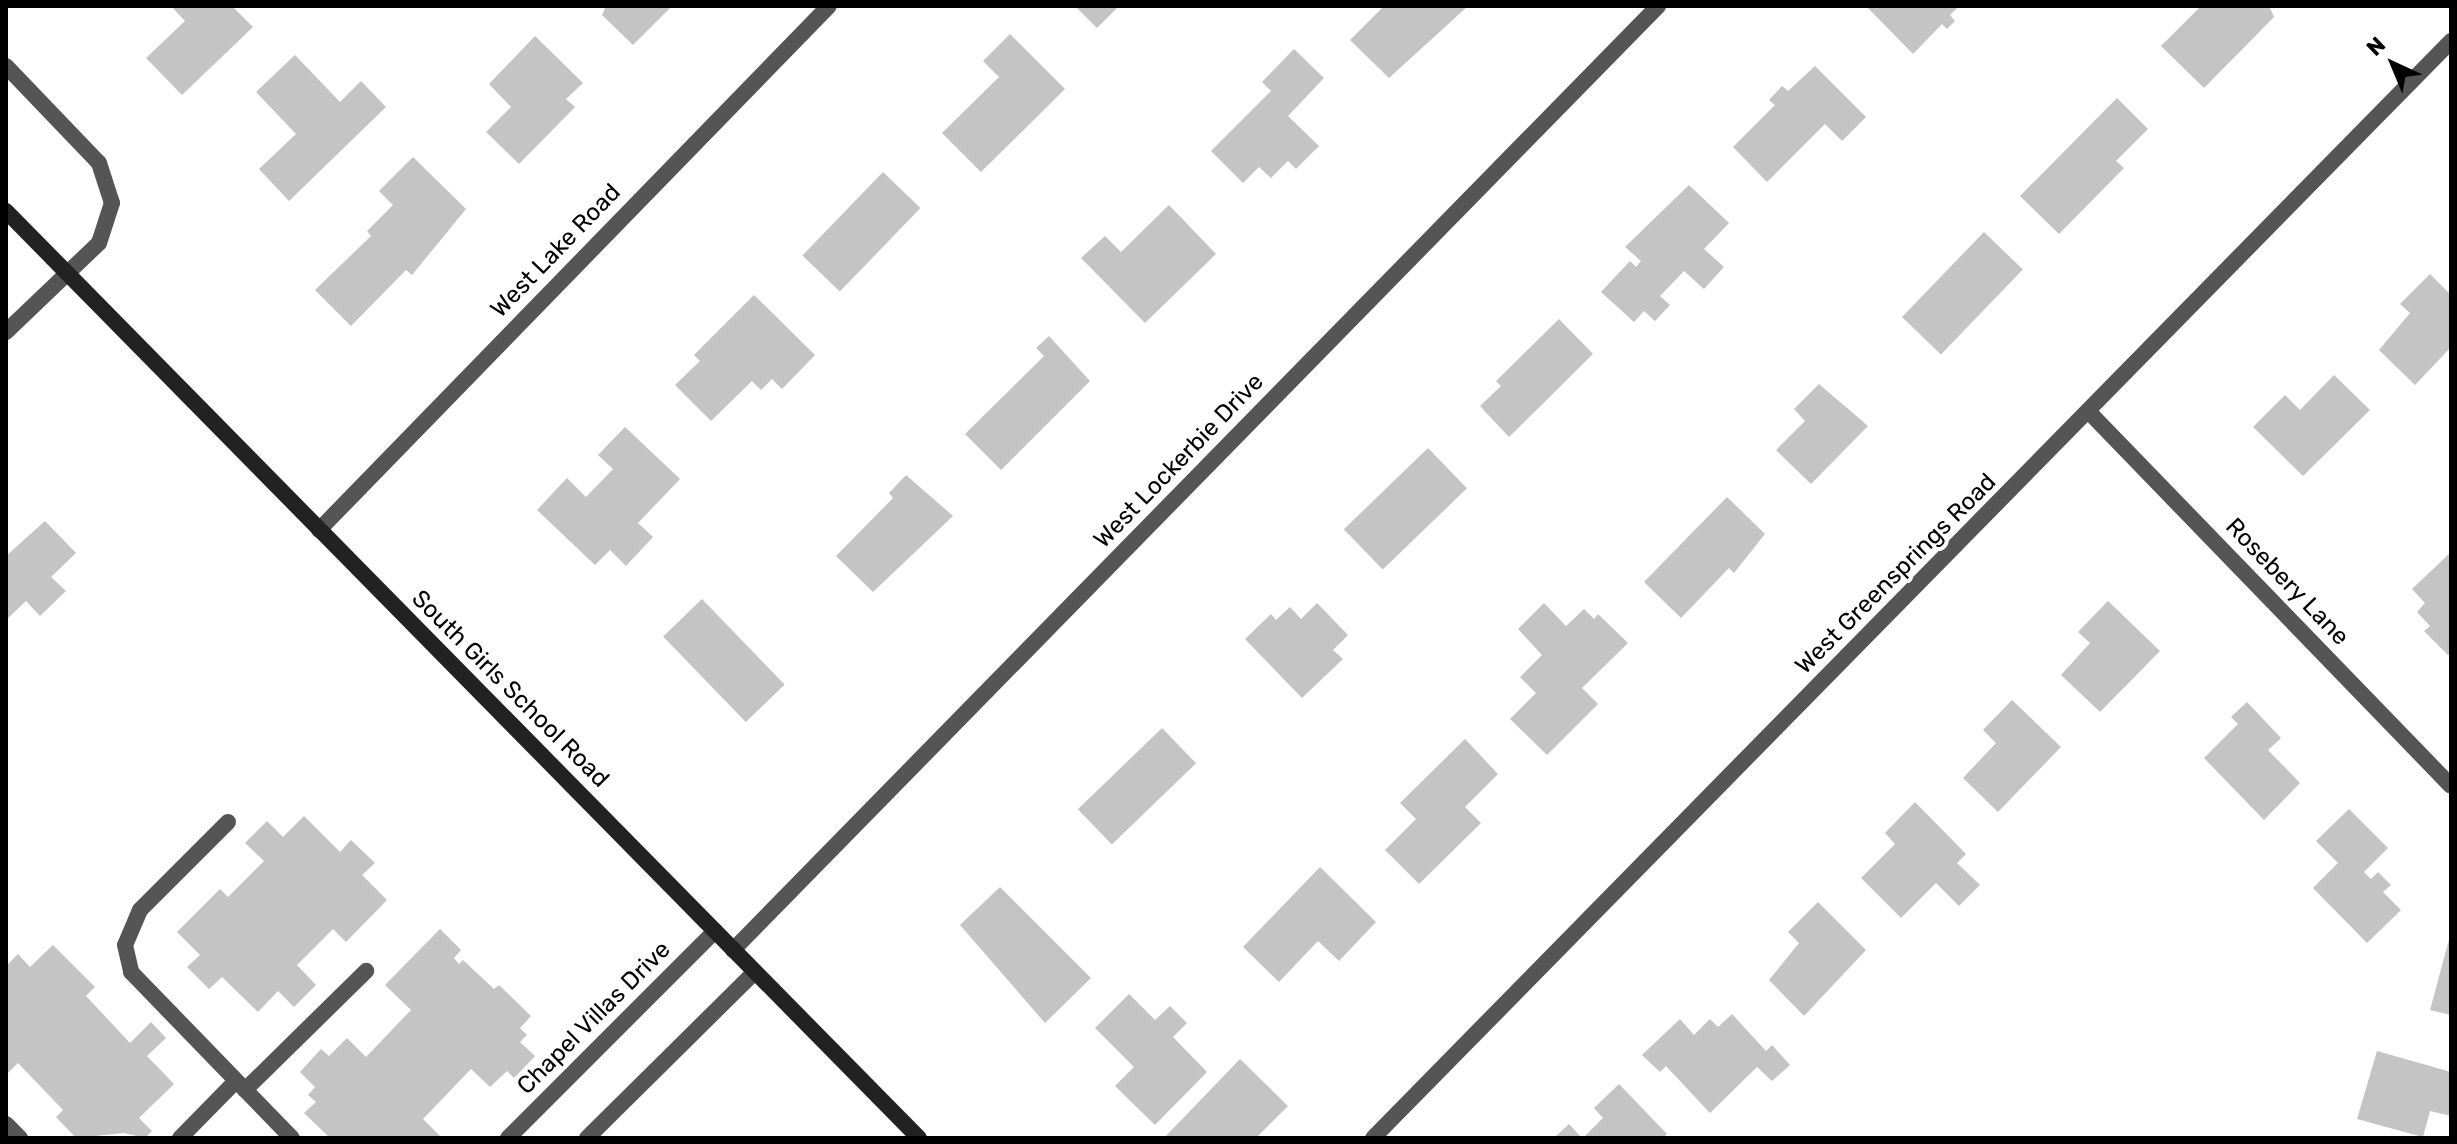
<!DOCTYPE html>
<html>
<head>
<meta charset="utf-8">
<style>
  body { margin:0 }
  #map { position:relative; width:2457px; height:1144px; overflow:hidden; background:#fff; font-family:Rubik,sans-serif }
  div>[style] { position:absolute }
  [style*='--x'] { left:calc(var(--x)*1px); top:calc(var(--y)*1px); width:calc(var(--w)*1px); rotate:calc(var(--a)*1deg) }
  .building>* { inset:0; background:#c4c4c4; transform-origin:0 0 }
  .lane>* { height:16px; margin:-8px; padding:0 8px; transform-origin:8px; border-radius:8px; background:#555 }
  .street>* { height:16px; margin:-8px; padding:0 8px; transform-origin:8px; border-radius:8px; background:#555 }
  .secondary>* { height:16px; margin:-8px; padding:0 8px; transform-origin:8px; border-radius:8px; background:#222 }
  span { translate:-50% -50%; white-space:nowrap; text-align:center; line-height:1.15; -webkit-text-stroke:8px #fff; paint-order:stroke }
  .street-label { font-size:24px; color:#000 }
  .frame { position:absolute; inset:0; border:8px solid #000; pointer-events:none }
  .north { position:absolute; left:2353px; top:24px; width:80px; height:80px; -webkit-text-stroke:6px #fff; paint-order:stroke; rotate:316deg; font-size:22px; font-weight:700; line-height:32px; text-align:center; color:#000 }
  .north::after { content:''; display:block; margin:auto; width:28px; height:36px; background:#000; clip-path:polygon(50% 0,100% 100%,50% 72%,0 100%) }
</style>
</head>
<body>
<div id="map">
  <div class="building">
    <div style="clip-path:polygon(171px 6px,232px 6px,253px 27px,182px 95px,146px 58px,185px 21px)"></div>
    <div style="clip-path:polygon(606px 6px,672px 6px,633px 45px,602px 15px)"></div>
    <div style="clip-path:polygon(1075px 6px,1119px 6px,1097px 28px)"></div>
    <div style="clip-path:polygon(1384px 6px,1468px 6px,1389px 78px,1350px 40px)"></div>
    <div style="clip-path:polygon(1866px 6px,1959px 6px,1950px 15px,1955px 21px,1947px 29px,1942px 24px,1913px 54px)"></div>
    <div style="clip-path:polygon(2201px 6px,2269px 6px,2274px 17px,2204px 88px,2161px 46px)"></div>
    <div style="clip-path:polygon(1010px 34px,1065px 89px,981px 172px,942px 133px,999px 77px,983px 61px)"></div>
    <div style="clip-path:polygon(535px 36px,583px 83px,566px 99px,575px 107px,519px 164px,486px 132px,511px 107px,489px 84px)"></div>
    <div style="clip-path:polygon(1294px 49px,1324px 78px,1288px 116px,1319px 146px,1296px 169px,1288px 161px,1271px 178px,1259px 167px,1243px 183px,1211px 151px,1271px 91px,1262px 82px)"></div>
    <div style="clip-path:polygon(295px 55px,340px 102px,361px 81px,386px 107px,289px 201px,259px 169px,296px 134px,256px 92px)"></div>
    <div style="clip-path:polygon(1815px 66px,1866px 117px,1842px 141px,1825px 124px,1767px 182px,1733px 147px,1775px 105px,1769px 100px,1782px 86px,1788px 91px)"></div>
    <div style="clip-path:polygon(2117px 98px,2148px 129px,2116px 161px,2124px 168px,2059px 234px,2020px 196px)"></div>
    <div style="clip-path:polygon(413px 157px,466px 209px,412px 275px,406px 270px,351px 326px,315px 290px,371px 236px,367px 231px,393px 205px,379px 191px)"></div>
    <div style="left:883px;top:172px;width:52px;height:116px;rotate:44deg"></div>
    <div style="clip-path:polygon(1689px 185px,1729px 223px,1704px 249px,1724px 267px,1704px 289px,1684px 271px,1660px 296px,1670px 305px,1655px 321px,1644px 311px,1634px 322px,1601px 292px,1630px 261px,1636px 267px,1641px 261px,1625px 247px)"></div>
    <div style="clip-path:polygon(1169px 205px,1216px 254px,1145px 323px,1081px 258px,1105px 236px,1121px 252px)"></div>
    <div style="left:1984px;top:232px;width:54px;height:118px;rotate:44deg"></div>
    <div style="clip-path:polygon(2430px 274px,2451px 295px,2451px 347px,2415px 385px,2379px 350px,2410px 313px,2400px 304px)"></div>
    <div style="clip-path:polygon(754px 295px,815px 355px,782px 389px,772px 379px,761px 390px,752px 381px,711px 421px,675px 385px,700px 361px,694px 355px)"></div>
    <div style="clip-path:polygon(1559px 319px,1593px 354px,1509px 437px,1480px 406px,1501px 386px,1496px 381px)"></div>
    <div style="clip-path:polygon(1049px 336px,1090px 381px,1001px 470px,965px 434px,1044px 356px,1036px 348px)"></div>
    <div style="clip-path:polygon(2334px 375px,2370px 410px,2303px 476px,2253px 427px,2285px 395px,2300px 410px)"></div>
    <div style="clip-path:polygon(1819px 384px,1868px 426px,1811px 484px,1776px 450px,1805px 421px,1794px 409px)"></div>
    <div style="clip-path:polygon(625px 427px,680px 479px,638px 523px,653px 537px,626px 566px,610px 550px,595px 565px,537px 510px,567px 478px,586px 497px,613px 469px,598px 455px)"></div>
    <div style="left:1428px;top:448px;width:56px;height:117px;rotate:46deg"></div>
    <div style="clip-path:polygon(906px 475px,953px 516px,873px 592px,836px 556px,893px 498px,889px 493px)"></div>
    <div style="clip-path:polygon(1727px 497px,1765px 534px,1734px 573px,1729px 568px,1681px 618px,1644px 582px)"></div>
    <div style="clip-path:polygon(45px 521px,76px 553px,51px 577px,66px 591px,40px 616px,26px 601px,6px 620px,6px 556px)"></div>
    <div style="clip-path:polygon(2451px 552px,2451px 652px,2448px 655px,2424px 631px,2430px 626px,2417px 612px,2425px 603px,2412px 589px)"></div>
    <div style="left:702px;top:599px;width:119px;height:54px;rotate:46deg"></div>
    <div style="clip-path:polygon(2108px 601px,2160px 651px,2100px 712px,2061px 675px,2090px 643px,2078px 632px)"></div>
    <div style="clip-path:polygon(1317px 603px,1348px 635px,1333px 650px,1343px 659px,1302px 698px,1245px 639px,1271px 614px,1276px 620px,1290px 607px,1301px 619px)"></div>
    <div style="clip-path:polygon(1544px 603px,1566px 626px,1584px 609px,1594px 619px,1598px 614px,1628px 643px,1582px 688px,1598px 704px,1547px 755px,1510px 719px,1536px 693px,1520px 677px,1542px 655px,1518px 629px)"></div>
    <div style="clip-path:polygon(2012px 700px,2061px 747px,1998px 812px,1963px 778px,1996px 743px,1983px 730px)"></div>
    <div style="clip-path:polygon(2247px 702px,2281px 738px,2268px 750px,2300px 783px,2264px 820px,2204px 758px,2238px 724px,2231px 717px)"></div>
    <div style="left:1162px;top:728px;width:49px;height:117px;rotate:46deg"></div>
    <div style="clip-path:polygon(1465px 739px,1498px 774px,1465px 807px,1481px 823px,1419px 884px,1385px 850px,1416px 819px,1400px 803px)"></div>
    <div style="clip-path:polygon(1915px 802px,1966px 854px,1957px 863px,1980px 885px,1959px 906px,1936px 883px,1901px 918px,1861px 878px,1895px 844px,1885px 833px)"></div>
    <div style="clip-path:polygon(2349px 809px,2388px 848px,2364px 872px,2371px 879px,2378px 872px,2391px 885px,2383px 892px,2401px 910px,2367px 943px,2313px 888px,2338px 863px,2316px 841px)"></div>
    <div style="clip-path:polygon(304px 816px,340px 852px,351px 840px,375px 863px,362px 875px,387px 900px,346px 942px,333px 929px,297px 965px,316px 985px,294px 1007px,278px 991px,258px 1012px,222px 977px,209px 989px,187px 967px,200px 955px,177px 932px,220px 889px,228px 897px,264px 861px,245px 843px,267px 821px,283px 837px)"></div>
    <div style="clip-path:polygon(1320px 867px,1376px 922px,1339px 961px,1318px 941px,1279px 982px,1243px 947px)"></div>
    <div style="clip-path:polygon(1000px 887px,1091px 978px,1045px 1023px,960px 925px)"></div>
    <div style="clip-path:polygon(1818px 902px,1866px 950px,1804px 1016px,1769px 980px,1799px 943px,1788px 932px)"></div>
    <div style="clip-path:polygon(440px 929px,461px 950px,454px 958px,459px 964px,463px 960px,494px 989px,499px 985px,531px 1016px,520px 1028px,527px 1035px,520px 1042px,535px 1056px,514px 1078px,507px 1071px,490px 1087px,471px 1069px,423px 1119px,442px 1138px,330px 1138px,304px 1113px,316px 1102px,308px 1095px,315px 1087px,300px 1072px,321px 1049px,329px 1056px,347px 1038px,366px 1057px,411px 1010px,385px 985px)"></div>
    <div style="clip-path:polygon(2450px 936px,2451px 936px,2451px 1015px,2430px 1010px)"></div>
    <div style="clip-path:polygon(53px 945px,95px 987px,86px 996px,130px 1043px,151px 1022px,166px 1038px,147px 1056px,174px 1084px,139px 1118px,152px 1131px,145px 1138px,124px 1133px,76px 1138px,56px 1117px,63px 1110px,18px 1063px,6px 1075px,6px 966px,18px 954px,30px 967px)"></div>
    <div style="clip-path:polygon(1129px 994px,1155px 1020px,1170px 1006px,1187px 1023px,1173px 1037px,1207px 1072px,1155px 1125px,1115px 1086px,1134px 1067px,1095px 1028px)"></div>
    <div style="clip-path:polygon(1732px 1014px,1766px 1051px,1772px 1045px,1790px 1065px,1772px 1081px,1757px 1067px,1710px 1113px,1666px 1066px,1660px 1072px,1642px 1055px,1680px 1019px,1694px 1035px,1710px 1019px,1718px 1027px)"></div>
    <div style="clip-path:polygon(2377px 1051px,2451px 1072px,2451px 1116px,2430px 1111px,2423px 1137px,2357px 1119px)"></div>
    <div style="clip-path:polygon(1240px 1059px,1288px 1106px,1256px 1138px,1164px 1138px)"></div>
    <div style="clip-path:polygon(1619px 1084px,1667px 1134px,1663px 1138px,1583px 1138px,1603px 1118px,1594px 1108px)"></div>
    <div style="clip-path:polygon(1569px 1124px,1582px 1138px,1554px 1138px)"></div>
  </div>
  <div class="lane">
    <div style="--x:6;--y:1124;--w:20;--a:45"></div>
  </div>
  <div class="street">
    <div style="--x:6;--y:66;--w:134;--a:46.2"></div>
    <div style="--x:99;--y:163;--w:42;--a:72"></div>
    <div style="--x:112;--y:203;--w:42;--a:108"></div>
    <div style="--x:99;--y:243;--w:129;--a:136.3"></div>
    <div style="--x:2089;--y:412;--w:520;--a:45.93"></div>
    <div style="--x:319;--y:530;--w:731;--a:-45.78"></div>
    <div style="--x:228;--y:822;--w:124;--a:135"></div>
    <div style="--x:140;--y:910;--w:38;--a:113"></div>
    <div style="--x:125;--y:945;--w:28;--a:77"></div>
    <div style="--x:131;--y:972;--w:231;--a:45.9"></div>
    <div style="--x:733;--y:950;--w:1322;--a:-45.58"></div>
    <div style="--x:245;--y:1090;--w:170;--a:-44.5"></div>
    <div style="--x:180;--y:1138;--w:80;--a:-45.5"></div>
    <div style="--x:508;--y:1138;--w:293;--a:-45"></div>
    <div style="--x:587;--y:1138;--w:236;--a:-44.7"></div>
    <div style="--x:1373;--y:1138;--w:1538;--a:-45.5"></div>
  </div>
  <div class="secondary">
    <div style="--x:6;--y:211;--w:1301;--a:45.44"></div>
  </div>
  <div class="street-label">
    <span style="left:556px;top:251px;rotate:-46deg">West Lake Road</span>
    <span style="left:1179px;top:461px;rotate:-46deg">West Lockerbie Drive</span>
    <span style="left:1896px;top:574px;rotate:-45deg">West Greensprings Road</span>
    <span style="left:2287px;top:582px;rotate:46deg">Rosebery Lane</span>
    <span style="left:510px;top:689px;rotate:45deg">South Girls School Road</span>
    <span style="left:594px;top:1018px;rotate:-45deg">Chapel Villas Drive</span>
  </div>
  <div class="frame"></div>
  <div class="north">N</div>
</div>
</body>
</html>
